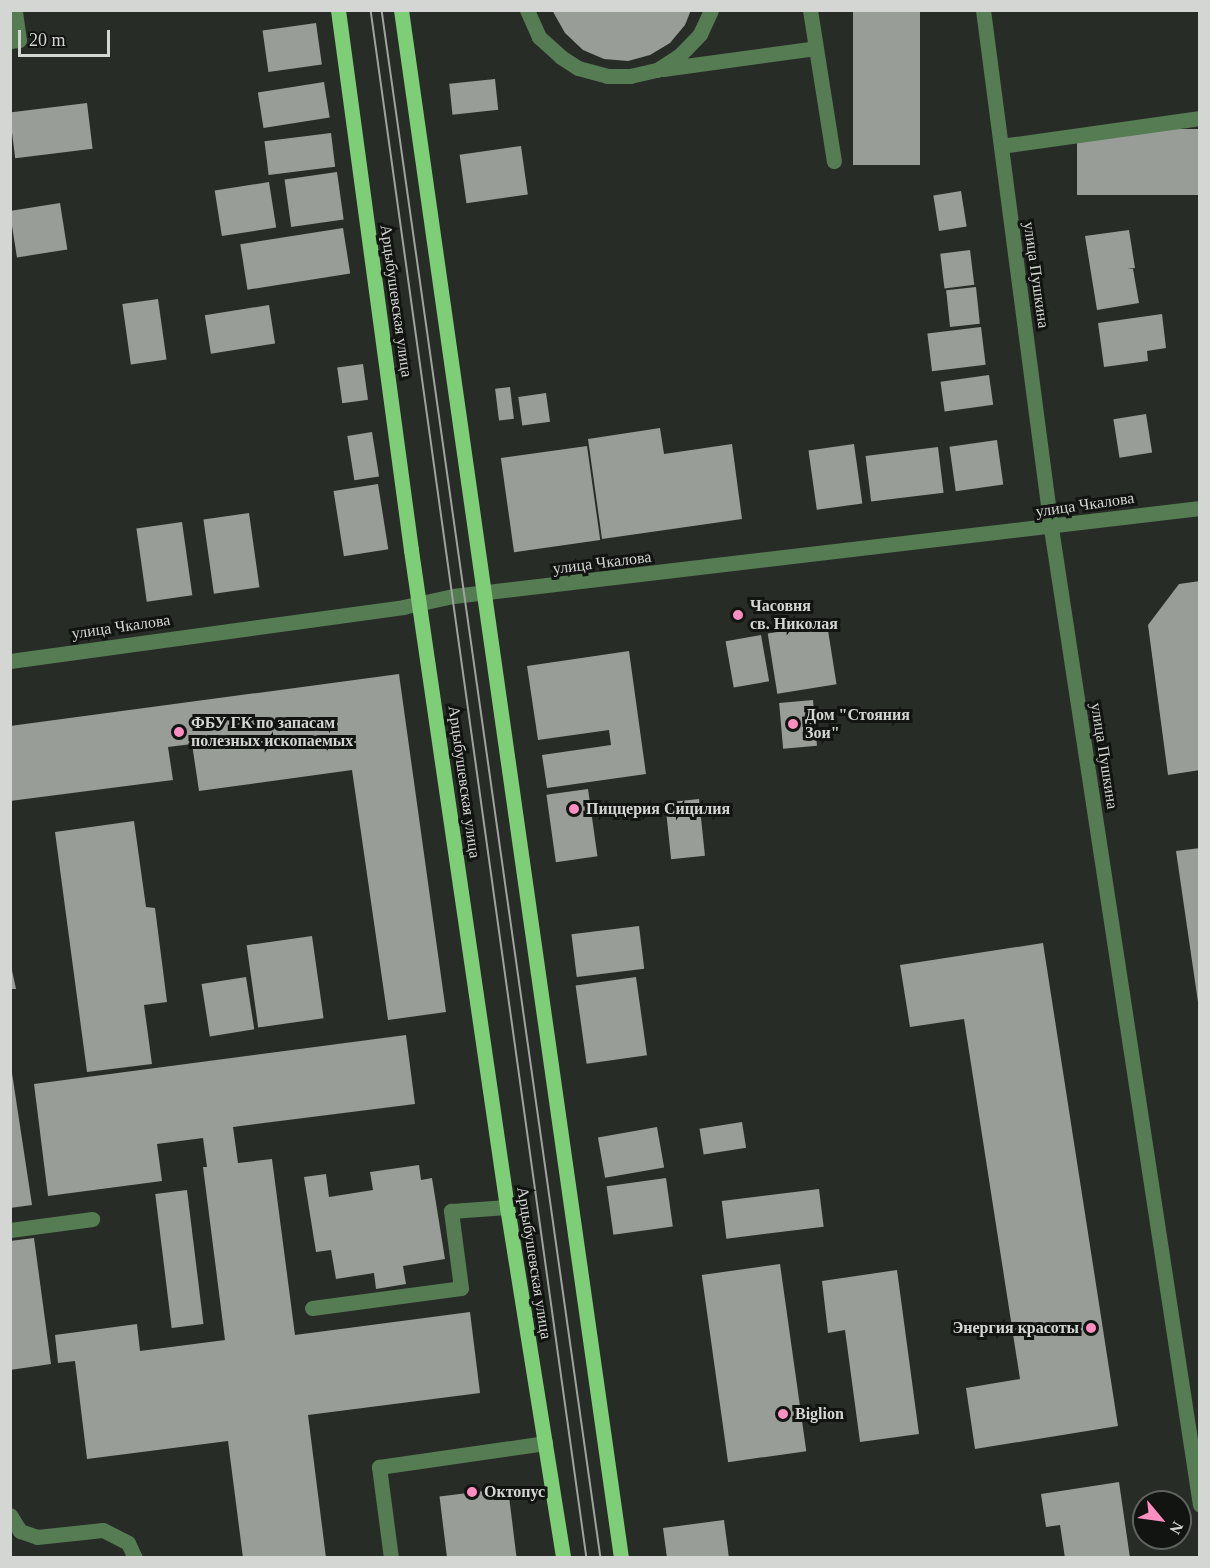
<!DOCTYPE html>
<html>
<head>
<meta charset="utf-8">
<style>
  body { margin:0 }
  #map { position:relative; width:1210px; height:1568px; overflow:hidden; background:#282c27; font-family:"Times New Roman",serif }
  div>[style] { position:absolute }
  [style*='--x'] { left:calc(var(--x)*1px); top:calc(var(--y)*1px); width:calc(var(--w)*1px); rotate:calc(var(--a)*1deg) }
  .building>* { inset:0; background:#989d98; transform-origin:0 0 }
  .minor>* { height:15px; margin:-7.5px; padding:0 7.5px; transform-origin:7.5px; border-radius:7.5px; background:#567c53 }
  .major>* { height:15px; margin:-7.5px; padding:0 7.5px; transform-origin:7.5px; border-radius:7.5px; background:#7dce77 }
  .tram>* { height:1.5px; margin:-0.75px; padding:0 0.75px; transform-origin:0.75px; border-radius:0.75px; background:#9fa39f }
  .dots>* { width:16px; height:16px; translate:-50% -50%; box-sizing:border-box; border:3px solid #121412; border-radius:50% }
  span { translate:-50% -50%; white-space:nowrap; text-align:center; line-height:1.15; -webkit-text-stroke:6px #121412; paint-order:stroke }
  .street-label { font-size:16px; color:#d3d6d3 }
  .poi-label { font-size:16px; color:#d3d6d3; font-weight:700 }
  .left { translate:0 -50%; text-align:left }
  .right { translate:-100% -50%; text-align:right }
  .frame { position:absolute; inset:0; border:12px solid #d3d6d3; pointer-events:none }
  .north { position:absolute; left:1132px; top:1490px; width:60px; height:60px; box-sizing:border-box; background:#121412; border:2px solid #5f625f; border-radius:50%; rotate:119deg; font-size:16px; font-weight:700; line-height:24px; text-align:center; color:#d3d6d3 }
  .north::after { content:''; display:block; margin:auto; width:21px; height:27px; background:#fd8ec0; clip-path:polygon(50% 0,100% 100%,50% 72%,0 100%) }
  .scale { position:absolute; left:18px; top:30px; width:92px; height:27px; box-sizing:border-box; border:3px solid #d3d6d3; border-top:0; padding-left:8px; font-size:18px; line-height:21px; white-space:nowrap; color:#d3d6d3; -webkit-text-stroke:4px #121412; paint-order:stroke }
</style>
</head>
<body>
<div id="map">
  <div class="building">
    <div style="clip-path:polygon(552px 10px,691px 10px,685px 25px,670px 43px,650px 55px,628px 61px,604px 59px,583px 50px,565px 33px)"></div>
    <div style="left:853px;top:10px;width:67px;height:155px"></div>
    <div style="left:316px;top:23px;width:42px;height:54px;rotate:82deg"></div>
    <div style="left:495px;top:79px;width:31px;height:46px;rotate:84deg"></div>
    <div style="left:324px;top:82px;width:36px;height:67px;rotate:81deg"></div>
    <div style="left:87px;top:103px;width:46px;height:78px;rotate:83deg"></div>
    <div style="left:1200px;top:129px;width:66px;height:123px;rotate:90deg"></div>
    <div style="left:331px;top:133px;width:34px;height:67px;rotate:83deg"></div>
    <div style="left:521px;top:146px;width:49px;height:62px;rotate:82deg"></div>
    <div style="left:337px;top:172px;width:48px;height:53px;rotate:82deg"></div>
    <div style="left:269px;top:182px;width:46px;height:55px;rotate:81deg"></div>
    <div style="left:961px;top:191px;width:36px;height:28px;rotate:81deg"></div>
    <div style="left:60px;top:203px;width:47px;height:51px;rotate:81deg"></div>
    <div style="left:343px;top:228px;width:46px;height:104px;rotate:81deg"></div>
    <div style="clip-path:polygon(1129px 230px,1135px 268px,1127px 269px,1133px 269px,1139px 303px,1097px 310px,1085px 236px)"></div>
    <div style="left:970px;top:250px;width:35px;height:30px;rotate:83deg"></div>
    <div style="left:976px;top:287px;width:37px;height:30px;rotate:84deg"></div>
    <div style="left:158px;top:299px;width:61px;height:36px;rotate:82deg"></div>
    <div style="left:269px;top:305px;width:39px;height:65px;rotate:81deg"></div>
    <div style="clip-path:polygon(1162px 314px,1166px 348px,1147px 351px,1148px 361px,1104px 367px,1098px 323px)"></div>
    <div style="left:981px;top:327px;width:38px;height:54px;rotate:83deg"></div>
    <div style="left:363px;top:364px;width:36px;height:26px;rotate:82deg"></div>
    <div style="left:989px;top:375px;width:30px;height:49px;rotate:82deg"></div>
    <div style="left:510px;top:387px;width:32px;height:15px;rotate:83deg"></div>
    <div style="left:546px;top:393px;width:29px;height:28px;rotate:82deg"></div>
    <div style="left:1146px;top:414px;width:39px;height:33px;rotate:81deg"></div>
    <div style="clip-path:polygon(660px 428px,664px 454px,732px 444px,742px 519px,602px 539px,588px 439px)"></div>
    <div style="left:372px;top:432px;width:45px;height:25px;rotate:81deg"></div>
    <div style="left:997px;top:440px;width:45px;height:48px;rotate:82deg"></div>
    <div style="left:854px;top:444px;width:60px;height:46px;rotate:82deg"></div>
    <div style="left:587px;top:446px;width:95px;height:87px;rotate:82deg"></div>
    <div style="left:938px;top:447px;width:46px;height:73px;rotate:83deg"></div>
    <div style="left:378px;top:484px;width:66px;height:45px;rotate:81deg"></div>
    <div style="left:249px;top:513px;width:75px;height:46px;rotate:82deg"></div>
    <div style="left:182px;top:522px;width:74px;height:46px;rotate:82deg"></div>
    <div style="clip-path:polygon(1200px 581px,1200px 770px,1168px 775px,1148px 625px,1179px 584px)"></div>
    <div style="left:827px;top:624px;width:61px;height:60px;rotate:81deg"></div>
    <div style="left:761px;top:635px;width:47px;height:36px;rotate:80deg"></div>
    <div style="clip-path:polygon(629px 651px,646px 774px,547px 788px,542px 755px,611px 745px,609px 730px,538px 740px,527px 666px)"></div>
    <div style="clip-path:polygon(399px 674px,446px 1012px,388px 1020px,352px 770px,199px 791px,192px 744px,168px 747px,173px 780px,10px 801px,10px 726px)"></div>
    <div style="left:813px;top:700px;width:46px;height:34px;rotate:85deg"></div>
    <div style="left:588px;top:789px;width:68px;height:42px;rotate:82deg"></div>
    <div style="left:699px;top:799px;width:57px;height:34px;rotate:84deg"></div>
    <div style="clip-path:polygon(134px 821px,146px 907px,155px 908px,167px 1002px,144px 1005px,152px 1064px,87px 1072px,55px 832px)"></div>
    <div style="clip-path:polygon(1200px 848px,1200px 1002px,1198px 1002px,1176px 851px)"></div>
    <div style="left:639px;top:926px;width:43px;height:68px;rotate:83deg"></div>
    <div style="left:312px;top:936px;width:83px;height:66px;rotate:82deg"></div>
    <div style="clip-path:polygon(1043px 943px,1118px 1426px,975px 1449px,966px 1388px,1020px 1379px,964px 1019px,910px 1027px,900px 965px)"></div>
    <div style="clip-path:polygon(10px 961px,16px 989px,10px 989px)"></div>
    <div style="left:246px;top:977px;width:53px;height:45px;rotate:81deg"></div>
    <div style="left:636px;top:977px;width:79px;height:61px;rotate:82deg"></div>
    <div style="clip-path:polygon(406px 1035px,415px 1104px,233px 1127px,238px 1163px,272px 1159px,295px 1335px,470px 1312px,480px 1393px,308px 1415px,326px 1558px,243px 1558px,228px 1441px,87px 1459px,75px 1361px,58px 1363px,55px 1335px,137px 1324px,140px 1351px,225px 1340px,203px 1167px,207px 1167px,203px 1138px,157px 1144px,162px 1181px,48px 1196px,34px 1084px)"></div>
    <div style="clip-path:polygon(10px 1060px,32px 1205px,10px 1208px)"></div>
    <div style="left:742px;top:1122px;width:26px;height:43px;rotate:81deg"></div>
    <div style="left:657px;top:1127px;width:41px;height:60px;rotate:80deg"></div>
    <div style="clip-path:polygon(419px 1165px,421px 1180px,432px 1178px,445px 1259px,403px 1266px,406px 1284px,376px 1289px,374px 1273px,336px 1279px,331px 1250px,316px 1252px,304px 1177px,326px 1174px,329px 1197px,373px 1190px,370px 1172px)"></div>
    <div style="left:666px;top:1178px;width:49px;height:60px;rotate:82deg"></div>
    <div style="left:819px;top:1189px;width:38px;height:98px;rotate:83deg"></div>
    <div style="left:187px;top:1190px;width:135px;height:32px;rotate:83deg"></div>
    <div style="clip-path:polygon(34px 1238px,51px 1364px,10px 1370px,10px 1241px)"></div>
    <div style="left:780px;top:1264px;width:189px;height:79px;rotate:82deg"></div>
    <div style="clip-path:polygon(897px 1270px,919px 1434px,860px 1442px,845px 1330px,828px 1333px,822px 1281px)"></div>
    <div style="clip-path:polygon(1119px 1482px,1130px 1558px,1065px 1558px,1060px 1525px,1046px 1527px,1041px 1494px)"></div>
    <div style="left:508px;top:1488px;width:71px;height:69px;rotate:83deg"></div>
    <div style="clip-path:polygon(724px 1520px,729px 1558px,667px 1558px,663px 1528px)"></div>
  </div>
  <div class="minor">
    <div style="--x:527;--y:10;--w:30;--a:66"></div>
    <div style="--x:539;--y:37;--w:30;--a:42"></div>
    <div style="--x:561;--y:57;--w:20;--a:33"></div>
    <div style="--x:578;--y:68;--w:30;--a:15"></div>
    <div style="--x:607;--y:76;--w:23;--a:0"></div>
    <div style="--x:630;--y:76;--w:28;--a:-13"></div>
    <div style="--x:657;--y:70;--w:27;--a:-33"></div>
    <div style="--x:680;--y:55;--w:29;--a:-46"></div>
    <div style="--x:700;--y:34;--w:26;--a:-65"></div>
    <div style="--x:810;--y:10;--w:153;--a:81"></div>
    <div style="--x:983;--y:10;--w:522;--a:82.52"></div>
    <div style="--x:1051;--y:528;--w:988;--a:81.33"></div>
    <div style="--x:10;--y:41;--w:9;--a:-6"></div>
    <div style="--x:19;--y:40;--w:30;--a:-98"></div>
    <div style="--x:663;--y:69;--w:154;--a:-7.8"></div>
    <div style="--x:1001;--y:146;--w:201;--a:-8"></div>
    <div style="--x:10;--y:661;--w:397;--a:-7.8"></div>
    <div style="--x:403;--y:607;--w:51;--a:-12.4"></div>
    <div style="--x:453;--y:596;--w:752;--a:-6.72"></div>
    <div style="--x:10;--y:1230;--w:83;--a:-7.6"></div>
    <div style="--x:312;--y:1308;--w:150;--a:-7.6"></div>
    <div style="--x:461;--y:1288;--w:78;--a:-97.4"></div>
    <div style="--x:451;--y:1211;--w:56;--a:-4.1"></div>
    <div style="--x:10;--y:1515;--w:19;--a:58"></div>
    <div style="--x:20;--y:1531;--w:18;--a:19"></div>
    <div style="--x:37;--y:1537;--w:66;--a:-6.1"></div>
    <div style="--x:103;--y:1530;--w:28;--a:27"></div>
    <div style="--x:128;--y:1543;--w:17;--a:65"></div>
    <div style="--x:391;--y:1558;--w:92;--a:-97.5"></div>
    <div style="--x:379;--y:1467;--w:168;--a:-8.2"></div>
  </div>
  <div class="major">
    <div style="--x:338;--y:10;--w:545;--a:82.3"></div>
    <div style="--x:411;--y:550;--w:664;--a:81.69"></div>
    <div style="--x:507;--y:1207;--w:355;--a:80.9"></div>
    <div style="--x:401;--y:10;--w:1564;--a:81.91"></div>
  </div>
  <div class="tram">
    <div style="--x:371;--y:10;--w:1563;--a:82.06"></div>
    <div style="--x:382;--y:10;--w:1563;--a:81.95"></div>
  </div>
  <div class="dots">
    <div style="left:738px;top:615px;background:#fd8ec0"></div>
    <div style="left:793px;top:724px;background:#fd8ec0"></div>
    <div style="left:179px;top:732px;background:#fd8ec0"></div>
    <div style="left:574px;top:809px;background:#fd8ec0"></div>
    <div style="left:1091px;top:1328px;background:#fd8ec0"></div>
    <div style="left:783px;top:1414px;background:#fd8ec0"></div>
    <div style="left:472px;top:1492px;background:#fd8ec0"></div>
  </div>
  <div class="street-label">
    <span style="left:1036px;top:275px;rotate:82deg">улица Пушкина</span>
    <span style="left:396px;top:301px;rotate:82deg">Арцыбушевская улица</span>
    <span style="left:1085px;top:505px;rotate:-8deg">улица Чкалова</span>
    <span style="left:602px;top:563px;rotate:-7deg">улица Чкалова</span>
    <span style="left:121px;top:627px;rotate:-8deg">улица Чкалова</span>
    <span style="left:1104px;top:756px;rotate:81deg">улица Пушкина</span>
    <span style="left:464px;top:782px;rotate:82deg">Арцыбушевская улица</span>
    <span style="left:534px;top:1263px;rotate:81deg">Арцыбушевская улица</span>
  </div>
  <div class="poi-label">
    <span class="left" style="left:750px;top:615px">Часовня<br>св. Николая</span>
    <span class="left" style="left:805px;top:724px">Дом "Стояния<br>Зои"</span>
    <span class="left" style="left:191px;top:732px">ФБУ ГК по запасам<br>полезных ископаемых</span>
    <span class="left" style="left:586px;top:809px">Пиццерия Сицилия</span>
    <span class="right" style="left:1079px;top:1328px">Энергия красоты</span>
    <span class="left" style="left:795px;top:1414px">Biglion</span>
    <span class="left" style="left:484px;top:1492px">Октопус</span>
  </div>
  <div class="frame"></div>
  <div class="north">N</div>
  <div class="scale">20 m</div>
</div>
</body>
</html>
